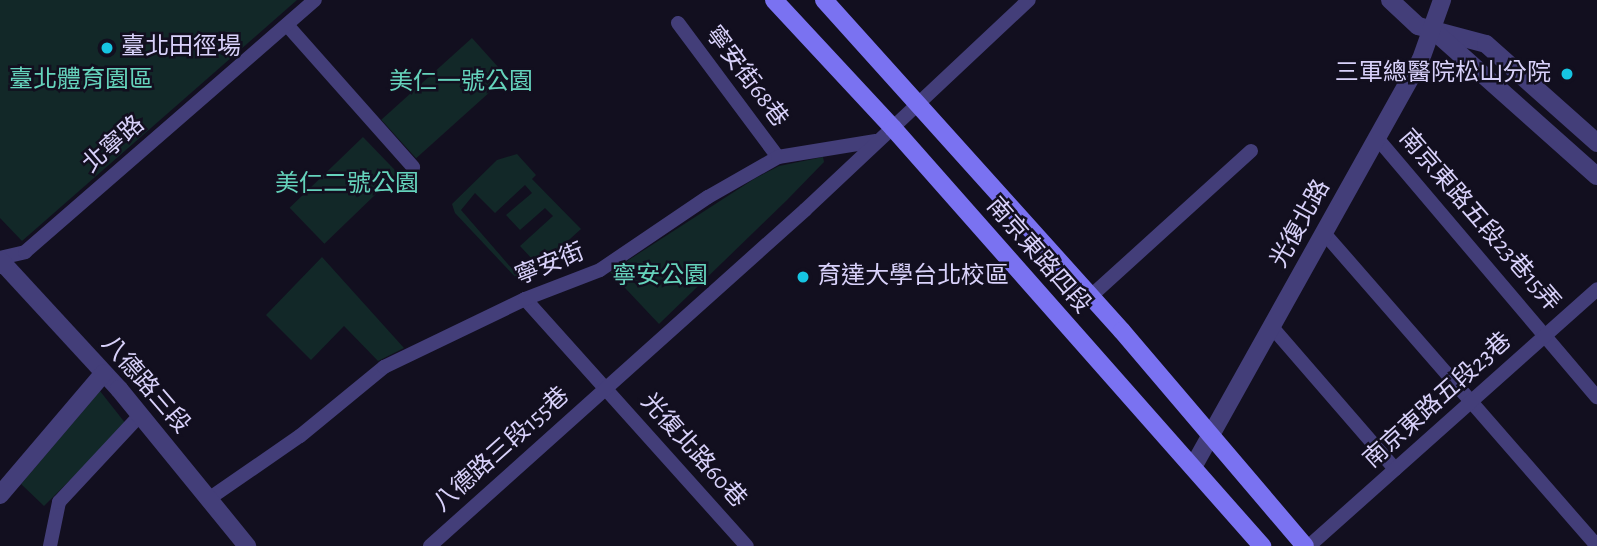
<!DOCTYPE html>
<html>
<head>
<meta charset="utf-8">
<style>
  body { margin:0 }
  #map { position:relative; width:1597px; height:546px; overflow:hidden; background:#120f1f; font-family:"Alegreya Sans","Noto Sans TC",sans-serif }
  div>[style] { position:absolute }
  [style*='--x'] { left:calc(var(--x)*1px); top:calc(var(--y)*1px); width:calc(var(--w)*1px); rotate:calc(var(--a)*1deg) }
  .green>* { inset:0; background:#122828; transform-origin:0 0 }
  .minor>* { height:14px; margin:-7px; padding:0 7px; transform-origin:7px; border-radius:7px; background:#433e79 }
  .tertiary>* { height:18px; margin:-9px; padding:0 9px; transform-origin:9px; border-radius:9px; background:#433e79 }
  .secondary>* { height:18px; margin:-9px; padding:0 9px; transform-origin:9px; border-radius:9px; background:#7a72f1 }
  .dots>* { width:19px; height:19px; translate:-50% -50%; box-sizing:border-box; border:4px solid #120f1f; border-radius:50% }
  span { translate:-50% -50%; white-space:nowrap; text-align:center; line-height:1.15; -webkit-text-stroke:5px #120f1f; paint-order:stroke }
  .poi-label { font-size:24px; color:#d8d1fa }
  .left { translate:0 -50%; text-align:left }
  .right { translate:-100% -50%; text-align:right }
  .street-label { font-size:24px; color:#d8d1fa }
  .park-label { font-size:24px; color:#65d3bc }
</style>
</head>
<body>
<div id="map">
  <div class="green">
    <div style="clip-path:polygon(0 0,297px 0,22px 241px,0 218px)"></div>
    <div style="left:472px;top:38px;width:52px;height:122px;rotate:48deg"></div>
    <div style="left:363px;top:137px;width:50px;height:102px;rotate:46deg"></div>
    <div style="clip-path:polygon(evenodd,517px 154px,536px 175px,532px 179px,581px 229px,527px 278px,518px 280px,455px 213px,452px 204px,497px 160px,517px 154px,525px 185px,532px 193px,506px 215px,520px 230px,545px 208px,553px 216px,520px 246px,533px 260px,521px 272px,514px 271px,461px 210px,475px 193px,495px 213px,525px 185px)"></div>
    <div style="clip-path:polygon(823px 157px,824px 162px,787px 200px,659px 324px,610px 272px,754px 179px,779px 166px)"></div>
    <div style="clip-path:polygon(322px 257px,404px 348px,378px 361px,344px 326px,311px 360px,266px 315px)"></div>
    <div style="clip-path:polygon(100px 391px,126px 424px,44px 506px,21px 484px)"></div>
  </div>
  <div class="minor">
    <div style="--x:678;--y:23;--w:167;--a:53.3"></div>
    <div style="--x:287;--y:25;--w:190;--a:48.4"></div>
    <div style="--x:1377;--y:138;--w:340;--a:49.7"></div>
    <div style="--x:1324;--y:233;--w:415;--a:48.9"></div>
    <div style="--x:0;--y:258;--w:26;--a:-13"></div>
    <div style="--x:25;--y:252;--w:384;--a:-41"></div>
    <div style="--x:1091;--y:296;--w:216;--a:-42.2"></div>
    <div style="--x:525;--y:299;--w:332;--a:48.1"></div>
    <div style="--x:1272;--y:327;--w:188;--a:49.1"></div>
    <div style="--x:210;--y:498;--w:109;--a:-34.6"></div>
    <div style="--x:300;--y:436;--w:109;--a:-39.4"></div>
    <div style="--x:384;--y:367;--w:157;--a:-25.7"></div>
    <div style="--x:525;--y:299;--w:80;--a:-21.1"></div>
    <div style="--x:600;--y:270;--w:130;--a:-34.1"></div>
    <div style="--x:708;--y:197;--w:81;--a:-29.7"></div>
    <div style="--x:778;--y:157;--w:99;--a:-9.3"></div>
    <div style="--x:50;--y:546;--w:45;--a:-78.4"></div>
    <div style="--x:59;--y:502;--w:119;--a:-47"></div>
    <div style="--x:430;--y:546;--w:504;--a:-41.86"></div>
    <div style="--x:805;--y:210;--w:307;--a:-43.2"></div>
    <div style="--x:1309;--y:546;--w:386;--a:-41.7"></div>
  </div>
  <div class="tertiary">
    <div style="--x:1390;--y:0;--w:38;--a:43"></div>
    <div style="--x:1418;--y:26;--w:70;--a:14.8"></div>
    <div style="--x:1486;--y:44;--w:149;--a:41.7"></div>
    <div style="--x:1434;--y:31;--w:218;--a:41.7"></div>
    <div style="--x:0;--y:260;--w:176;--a:47.3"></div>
    <div style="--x:119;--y:389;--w:203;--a:50.8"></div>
    <div style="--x:1193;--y:467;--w:467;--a:-60.8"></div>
    <div style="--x:1421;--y:59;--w:63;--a:-70.4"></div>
    <div style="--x:0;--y:495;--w:160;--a:-49.6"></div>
  </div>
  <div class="secondary">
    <div style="--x:774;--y:0;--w:175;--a:47.1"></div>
    <div style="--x:893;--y:128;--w:558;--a:48.56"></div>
    <div style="--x:824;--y:0;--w:445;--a:48"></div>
    <div style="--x:1122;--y:331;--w:282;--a:49.6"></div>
  </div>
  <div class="dots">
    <div style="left:107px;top:48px;background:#16c5e2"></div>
    <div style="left:1567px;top:74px;background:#16c5e2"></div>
    <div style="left:803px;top:277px;background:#16c5e2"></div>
  </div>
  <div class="poi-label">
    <span class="left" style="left:121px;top:48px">臺北田徑場</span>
    <span class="right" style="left:1551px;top:74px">三軍總醫院松山分院</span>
    <span class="left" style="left:817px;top:277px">育達大學台北校區</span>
  </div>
  <div class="street-label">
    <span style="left:746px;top:77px;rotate:53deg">寧安街68巷</span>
    <span style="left:114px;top:145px;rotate:-41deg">北寧路</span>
    <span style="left:1479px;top:221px;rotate:49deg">南京東路五段23巷15弄</span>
    <span style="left:1301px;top:224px;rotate:-61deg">光復北路</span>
    <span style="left:1038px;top:256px;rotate:49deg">南京東路四段</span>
    <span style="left:550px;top:265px;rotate:-22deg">寧安街</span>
    <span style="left:145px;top:385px;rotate:49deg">八德路三段</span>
    <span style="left:1438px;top:401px;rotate:-42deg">南京東路五段23巷</span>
    <span style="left:502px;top:450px;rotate:-42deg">八德路三段155巷</span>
    <span style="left:693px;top:451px;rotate:48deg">光復北路60巷</span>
  </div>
  <div class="park-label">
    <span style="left:81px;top:81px">臺北體育園區</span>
    <span style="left:461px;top:83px">美仁一號公園</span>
    <span style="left:347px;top:185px">美仁二號公園</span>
    <span style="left:660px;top:277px">寧安公園</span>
  </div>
</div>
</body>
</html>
